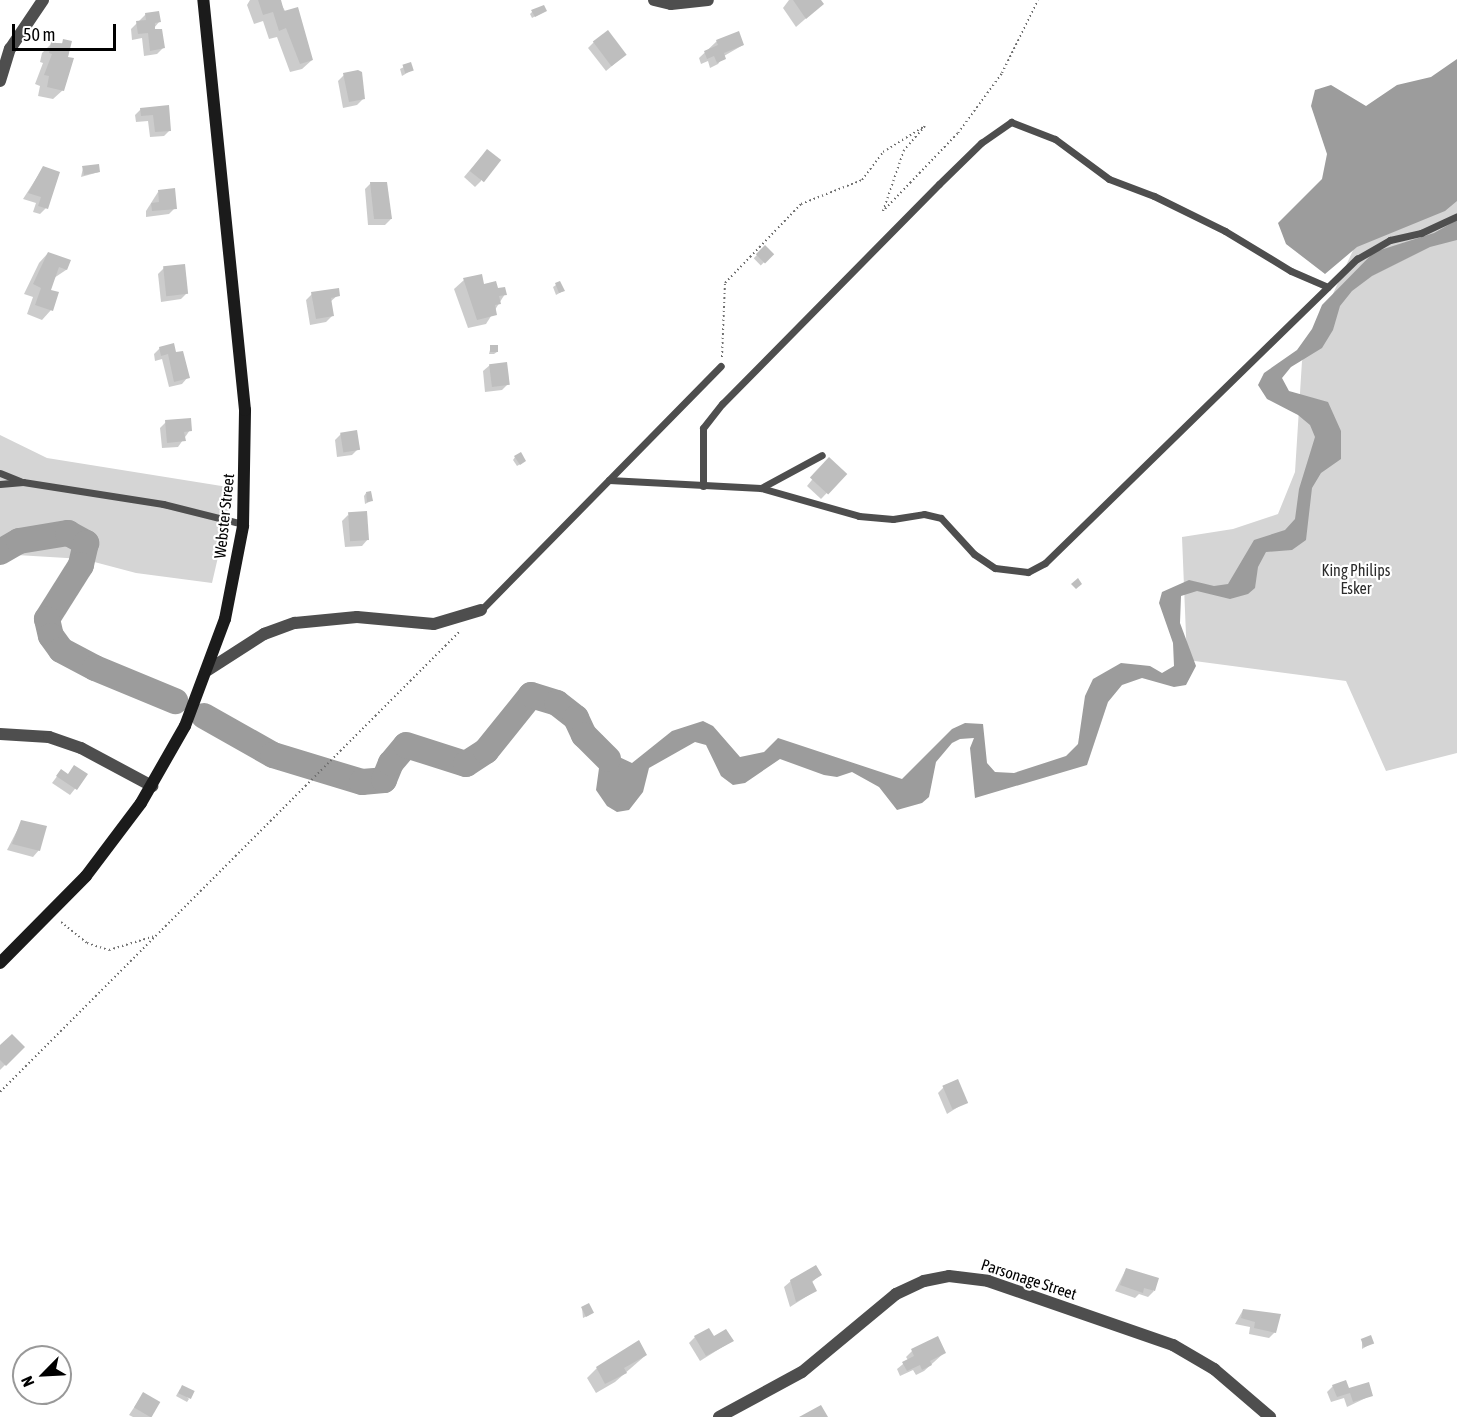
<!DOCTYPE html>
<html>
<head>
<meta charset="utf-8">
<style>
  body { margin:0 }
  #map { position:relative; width:1457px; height:1417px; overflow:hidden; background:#fff; font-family:"Asap Condensed",sans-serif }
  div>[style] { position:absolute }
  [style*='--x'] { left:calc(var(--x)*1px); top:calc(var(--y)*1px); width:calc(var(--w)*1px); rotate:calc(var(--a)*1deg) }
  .green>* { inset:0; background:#d5d5d5 }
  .water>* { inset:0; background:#9c9c9c }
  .shadow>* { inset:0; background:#0003; transform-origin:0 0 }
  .river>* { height:26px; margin:-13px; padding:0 13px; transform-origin:13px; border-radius:13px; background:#9c9c9c }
  .building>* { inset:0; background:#bebebe; transform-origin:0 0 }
  .path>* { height:2px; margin-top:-1px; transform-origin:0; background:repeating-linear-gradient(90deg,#707070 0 1.5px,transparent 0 4.5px) }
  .lane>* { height:7px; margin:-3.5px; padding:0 3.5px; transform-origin:3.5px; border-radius:3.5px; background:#4e4e4e }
  .street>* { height:12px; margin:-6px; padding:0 6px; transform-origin:6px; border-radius:6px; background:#4e4e4e }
  .secondary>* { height:12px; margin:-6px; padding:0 6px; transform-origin:6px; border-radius:6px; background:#1b1b1b }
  span { translate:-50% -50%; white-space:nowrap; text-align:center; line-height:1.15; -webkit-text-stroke:4.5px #fff; paint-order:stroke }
  .street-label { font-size:16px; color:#000 }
  .park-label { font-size:16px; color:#2c2c2c }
  .north { position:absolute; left:12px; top:1345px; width:60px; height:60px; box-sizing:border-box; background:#fff; border:2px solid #999; border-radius:50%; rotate:246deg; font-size:16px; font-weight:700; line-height:24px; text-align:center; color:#000 }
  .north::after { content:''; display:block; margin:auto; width:21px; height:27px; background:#000; clip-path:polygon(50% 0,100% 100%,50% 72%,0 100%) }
  .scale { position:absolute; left:12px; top:24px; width:104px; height:27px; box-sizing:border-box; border:3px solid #000; border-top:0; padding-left:8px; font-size:18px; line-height:21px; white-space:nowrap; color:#000; -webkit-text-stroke:4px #fff; paint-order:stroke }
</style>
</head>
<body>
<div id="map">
  <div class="green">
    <div style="clip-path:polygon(1457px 185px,1457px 753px,1386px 771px,1346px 681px,1187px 660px,1182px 537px,1233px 529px,1278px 514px,1295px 472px,1302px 361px,1355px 246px)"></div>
    <div style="clip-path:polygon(0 435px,47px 458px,234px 488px,212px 583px,136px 573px,83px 559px,0 554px)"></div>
  </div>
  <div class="water">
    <div style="clip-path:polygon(1457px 59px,1457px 201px,1445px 211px,1357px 247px,1325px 274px,1286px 244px,1278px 223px,1322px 179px,1327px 154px,1311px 106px,1315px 90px,1331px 85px,1366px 106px,1397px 85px,1431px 77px)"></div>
    <div style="clip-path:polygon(1457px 220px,1457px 240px,1430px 247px,1372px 276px,1352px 291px,1340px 306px,1333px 330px,1322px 348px,1291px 367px,1282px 378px,1289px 391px,1328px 402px,1341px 431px,1341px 459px,1321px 473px,1312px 488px,1306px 540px,1292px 550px,1266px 552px,1258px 567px,1255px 588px,1248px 594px,1230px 599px,1197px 591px,1181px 596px,1180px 623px,1196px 666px,1186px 685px,1174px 687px,1142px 678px,1122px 685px,1108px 702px,1087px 765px,975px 798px,970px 748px,974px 738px,960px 739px,952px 743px,936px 762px,929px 797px,922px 803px,897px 810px,879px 787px,852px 772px,837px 777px,824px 775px,780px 759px,745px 783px,733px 785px,721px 776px,706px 745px,695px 742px,649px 768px,643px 792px,629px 810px,617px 812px,607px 806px,596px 790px,600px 761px,584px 735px,602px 735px,617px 756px,632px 763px,672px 731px,703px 721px,713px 726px,740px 757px,764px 752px,778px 738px,902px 779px,952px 729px,965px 723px,983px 724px,987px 763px,995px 772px,1014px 773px,1066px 756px,1078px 744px,1085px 696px,1093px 679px,1121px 663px,1150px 666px,1162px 673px,1174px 666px,1173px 643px,1159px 603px,1162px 592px,1189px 580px,1214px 586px,1228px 584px,1254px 540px,1285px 530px,1295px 519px,1299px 489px,1315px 437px,1310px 425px,1298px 415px,1267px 399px,1258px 385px,1264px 373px,1297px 350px,1312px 329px,1322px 305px,1374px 252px,1434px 233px)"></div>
  </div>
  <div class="shadow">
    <div style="clip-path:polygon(250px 0,279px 0,312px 60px,302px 69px,290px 72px,277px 37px,269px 39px,263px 21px,254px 24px,247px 5px)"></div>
    <div style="clip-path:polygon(820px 0,812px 13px,796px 27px,783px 8px,789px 0)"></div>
    <div style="clip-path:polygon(545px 11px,532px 18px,530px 14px,532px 12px)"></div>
    <div style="clip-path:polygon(146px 14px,159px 22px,154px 28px,163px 48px,157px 54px,144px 56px,142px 38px,132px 40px,131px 29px)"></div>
    <div style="clip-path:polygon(717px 41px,743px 45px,724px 56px,718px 64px,710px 68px,708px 61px,701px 64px,699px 58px)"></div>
    <div style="clip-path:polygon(594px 42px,619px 60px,606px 71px,588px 48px)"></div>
    <div style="clip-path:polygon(52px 43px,70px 43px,63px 90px,53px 99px,38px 96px,40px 86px,35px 84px,43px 63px,40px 62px,42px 53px)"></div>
    <div style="clip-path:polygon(410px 64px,412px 70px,402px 76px,400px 69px)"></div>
    <div style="clip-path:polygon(344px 75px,363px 99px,357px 105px,343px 108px,338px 81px)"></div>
    <div style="clip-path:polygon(168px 106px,170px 130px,164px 136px,150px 137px,148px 121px,136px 122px,135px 115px,141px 109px)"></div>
    <div style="clip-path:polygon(481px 157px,481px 181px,475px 187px,464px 177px)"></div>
    <div style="clip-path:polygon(43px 168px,46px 208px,40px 214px,33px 212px,36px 203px,23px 199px)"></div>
    <div style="clip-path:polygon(83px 168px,99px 172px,81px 177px)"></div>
    <div style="clip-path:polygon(371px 183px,391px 219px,385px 225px,368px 225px,365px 189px)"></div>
    <div style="clip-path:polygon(158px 192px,175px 208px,169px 214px,146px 217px,146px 211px)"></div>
    <div style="left:765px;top:247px;width:10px;height:16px;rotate:45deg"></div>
    <div style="clip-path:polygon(48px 253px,69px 261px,66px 270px,54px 278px,49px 290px,51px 310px,42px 320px,27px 314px,33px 297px,24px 294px,39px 263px)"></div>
    <div style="clip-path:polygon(164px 268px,187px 293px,181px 299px,161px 302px,158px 274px)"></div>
    <div style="clip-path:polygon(464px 280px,505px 294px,486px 324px,468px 328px,454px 289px)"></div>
    <div style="clip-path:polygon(559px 283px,563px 291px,556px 295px,553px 287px)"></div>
    <div style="clip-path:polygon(312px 294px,338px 295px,330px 302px,332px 316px,326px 322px,310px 325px,306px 300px)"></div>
    <div style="clip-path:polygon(491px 346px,497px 352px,494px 354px,489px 354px)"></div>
    <div style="clip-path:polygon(160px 348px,175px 354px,188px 377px,182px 384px,169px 387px,162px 359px,155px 361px,154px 354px)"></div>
    <div style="clip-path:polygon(490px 365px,508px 384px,502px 390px,485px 392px,483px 371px)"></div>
    <div style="clip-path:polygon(166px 422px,190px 430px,178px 447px,162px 448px,160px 428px)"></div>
    <div style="clip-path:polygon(341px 434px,358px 449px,352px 455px,337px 457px,335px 440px)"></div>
    <div style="clip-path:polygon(515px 457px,522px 463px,517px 466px,513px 460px)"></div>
    <div style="clip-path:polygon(824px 465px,845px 474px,821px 499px,807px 486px)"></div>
    <div style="clip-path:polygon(366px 493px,371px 501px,365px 504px,364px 496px)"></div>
    <div style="clip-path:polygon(348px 515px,368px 539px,362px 546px,345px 547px,342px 521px)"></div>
    <div style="clip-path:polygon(61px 771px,67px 775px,86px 775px,70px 795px,52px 783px)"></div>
    <div style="clip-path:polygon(22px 821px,39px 850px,33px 857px,7px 850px)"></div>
    <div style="clip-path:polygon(23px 1047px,0 1070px,0 1048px)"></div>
    <div style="clip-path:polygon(944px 1087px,966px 1102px,947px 1114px,938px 1093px)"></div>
    <div style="clip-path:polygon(1126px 1269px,1154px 1291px,1148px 1297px,1139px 1294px,1135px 1298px,1115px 1291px)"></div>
    <div style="clip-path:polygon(820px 1275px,811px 1283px,815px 1291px,790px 1307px,784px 1287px,791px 1281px)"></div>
    <div style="clip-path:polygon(582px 1308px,589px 1315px,583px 1318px)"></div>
    <div style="clip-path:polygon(1243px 1310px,1275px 1332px,1269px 1338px,1249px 1334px,1250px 1327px,1235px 1324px)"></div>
    <div style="clip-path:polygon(695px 1337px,713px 1338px,732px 1341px,700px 1361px,689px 1343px)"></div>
    <div style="clip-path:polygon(1362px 1341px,1372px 1343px,1362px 1349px)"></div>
    <div style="clip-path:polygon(912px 1351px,944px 1353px,924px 1371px,916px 1375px,913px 1370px,900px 1376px,897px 1369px,908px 1360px,906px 1357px)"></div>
    <div style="clip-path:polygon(646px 1355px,615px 1382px,596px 1393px,587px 1378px,597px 1368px)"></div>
    <div style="clip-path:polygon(1333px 1386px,1348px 1390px,1372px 1395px,1347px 1407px,1344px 1398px,1331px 1402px,1327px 1392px)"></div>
    <div style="clip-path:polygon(180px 1389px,189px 1399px,187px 1402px,176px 1396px)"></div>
    <div style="clip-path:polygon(143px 1394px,158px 1403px,150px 1417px,133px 1417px,129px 1415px)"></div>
  </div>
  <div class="river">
    <div style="--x:0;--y:552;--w:22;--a:-30"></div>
    <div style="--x:19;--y:541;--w:50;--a:-9.3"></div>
    <div style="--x:68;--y:533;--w:21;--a:29"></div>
    <div style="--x:86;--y:543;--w:23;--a:103"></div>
    <div style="--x:81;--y:565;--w:64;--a:122.2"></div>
    <div style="--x:47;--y:619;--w:17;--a:77"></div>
    <div style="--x:51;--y:636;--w:17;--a:54"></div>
    <div style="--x:61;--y:650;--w:38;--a:28"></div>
    <div style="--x:95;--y:668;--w:87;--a:22.4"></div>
    <div style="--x:204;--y:716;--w:79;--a:29.5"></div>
    <div style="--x:273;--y:755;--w:93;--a:16.9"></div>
    <div style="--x:362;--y:782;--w:22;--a:-5"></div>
    <div style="--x:384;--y:780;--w:18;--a:-68"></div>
    <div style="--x:391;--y:763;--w:23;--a:-50"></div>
    <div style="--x:406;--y:745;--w:63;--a:17.6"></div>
    <div style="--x:466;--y:764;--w:24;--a:-33"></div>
    <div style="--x:486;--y:751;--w:72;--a:-51.2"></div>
    <div style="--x:531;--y:695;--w:27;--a:17"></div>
    <div style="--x:557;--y:703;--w:24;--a:38"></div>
    <div style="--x:576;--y:718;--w:19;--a:65"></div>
    <div style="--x:584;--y:735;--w:34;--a:45"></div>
  </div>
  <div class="building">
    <div style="clip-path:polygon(258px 0,281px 0,284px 11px,298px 7px,313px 60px,300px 64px,286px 28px,279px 31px,273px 12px,263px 15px)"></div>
    <div style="clip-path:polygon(793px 0,821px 0,824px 4px,806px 19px)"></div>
    <div style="clip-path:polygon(544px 5px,547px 11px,535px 17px,531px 10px)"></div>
    <div style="clip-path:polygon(159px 11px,161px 22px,155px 23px,155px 29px,162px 29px,165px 48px,150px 51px,148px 33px,138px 34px,136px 21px,146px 20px,145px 13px)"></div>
    <div style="left:608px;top:30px;width:31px;height:19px;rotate:53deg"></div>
    <div style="clip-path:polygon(739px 31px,744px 45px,724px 53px,726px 59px,717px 63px,714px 56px,707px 59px,704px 51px,718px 45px,716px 40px)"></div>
    <div style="clip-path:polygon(63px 39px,72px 41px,68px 57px,74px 58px,64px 91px,47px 87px,49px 76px,44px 75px,52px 54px,49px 53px,51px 42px,62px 44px)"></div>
    <div style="left:411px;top:62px;width:9px;height:9px;rotate:72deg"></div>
    <div style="clip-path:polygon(358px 70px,362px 72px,365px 99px,349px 102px,343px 73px)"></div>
    <div style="clip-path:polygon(169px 105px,171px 131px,155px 132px,153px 115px,141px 116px,140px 108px)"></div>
    <div style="left:487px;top:149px;width:18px;height:28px;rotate:38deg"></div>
    <div style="clip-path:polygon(99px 164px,100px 172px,84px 175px,82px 166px)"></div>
    <div style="clip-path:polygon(43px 166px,60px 172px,48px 209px,38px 206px,41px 197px,28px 193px)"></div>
    <div style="clip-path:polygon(370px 182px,387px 182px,392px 219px,374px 219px)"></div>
    <div style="clip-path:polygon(175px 188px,177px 209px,152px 211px,151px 203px,159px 202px,158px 190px)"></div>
    <div style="left:765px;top:245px;width:13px;height:13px;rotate:45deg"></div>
    <div style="clip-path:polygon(48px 252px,71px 260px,67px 270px,59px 267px,51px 290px,59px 292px,53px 311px,35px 305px,41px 288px,33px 284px)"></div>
    <div style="left:185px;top:264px;width:30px;height:22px;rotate:84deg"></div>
    <div style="clip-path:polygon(482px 274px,484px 284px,496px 281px,498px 288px,505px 287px,507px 295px,499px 296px,501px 304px,495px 305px,497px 315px,477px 320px,463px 278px)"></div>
    <div style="clip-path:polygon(560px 281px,565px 291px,559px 293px,555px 283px)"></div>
    <div style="clip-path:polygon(339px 288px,340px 296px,331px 298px,334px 316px,316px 319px,311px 292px)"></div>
    <div style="clip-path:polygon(174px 343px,176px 352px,183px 351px,190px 378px,174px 382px,168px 354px,161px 356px,159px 347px)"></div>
    <div style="left:490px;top:345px;width:8px;height:7px"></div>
    <div style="left:507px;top:362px;width:23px;height:18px;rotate:83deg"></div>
    <div style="clip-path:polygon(191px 418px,192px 431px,184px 432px,186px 441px,167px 443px,165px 420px)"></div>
    <div style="left:357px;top:430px;width:20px;height:17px;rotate:81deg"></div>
    <div style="clip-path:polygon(521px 452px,526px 461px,520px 465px,514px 456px)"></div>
    <div style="left:829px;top:457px;width:25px;height:28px;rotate:43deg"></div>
    <div style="clip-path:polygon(371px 491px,373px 501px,367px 502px,366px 492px)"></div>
    <div style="left:367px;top:511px;width:29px;height:19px;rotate:86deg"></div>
    <div style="clip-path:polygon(1078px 578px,1082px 584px,1076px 589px,1071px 584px)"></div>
    <div style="clip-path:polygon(74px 765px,88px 774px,77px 790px,56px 776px,61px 769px,68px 774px)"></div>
    <div style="clip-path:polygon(21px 820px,47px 826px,40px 851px,12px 844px)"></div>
    <div style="clip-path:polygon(12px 1034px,25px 1047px,6px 1066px,0 1060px,0 1045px)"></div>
    <div style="left:958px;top:1079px;width:26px;height:17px;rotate:67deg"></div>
    <div style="clip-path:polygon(816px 1265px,822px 1275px,812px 1281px,817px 1291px,796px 1302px,790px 1280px)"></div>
    <div style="clip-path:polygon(1126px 1268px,1159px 1278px,1155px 1291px,1144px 1288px,1143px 1293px,1120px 1285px)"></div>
    <div style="left:589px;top:1303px;width:11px;height:9px;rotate:63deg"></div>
    <div style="clip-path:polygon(1243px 1309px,1281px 1314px,1276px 1333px,1254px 1328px,1255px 1322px,1241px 1318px)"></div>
    <div style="clip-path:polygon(709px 1328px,714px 1336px,726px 1329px,734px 1341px,706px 1356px,694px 1336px)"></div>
    <div style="left:1371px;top:1335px;width:9px;height:11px;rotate:69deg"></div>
    <div style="clip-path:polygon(938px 1336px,946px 1353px,930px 1361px,932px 1365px,922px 1370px,920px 1365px,907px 1371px,902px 1362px,914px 1356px,911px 1349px)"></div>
    <div style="clip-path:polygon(639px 1340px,647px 1355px,624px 1368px,627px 1373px,605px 1384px,596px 1367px)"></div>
    <div style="clip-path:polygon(1346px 1380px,1349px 1388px,1369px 1382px,1373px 1396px,1353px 1402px,1350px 1393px,1337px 1397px,1332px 1385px)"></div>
    <div style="left:182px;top:1385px;width:14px;height:9px;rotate:25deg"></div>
    <div style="left:143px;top:1392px;width:20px;height:18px;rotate:30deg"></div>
    <div style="clip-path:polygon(821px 1405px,828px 1417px,799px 1417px)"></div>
  </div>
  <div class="path">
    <div style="--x:885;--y:209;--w:105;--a:-46.2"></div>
    <div style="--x:958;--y:133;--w:74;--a:-53.7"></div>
    <div style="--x:1002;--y:73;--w:81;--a:-63.7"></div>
    <div style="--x:722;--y:357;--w:74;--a:-87.7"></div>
    <div style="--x:725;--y:283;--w:110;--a:-46.1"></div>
    <div style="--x:801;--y:204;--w:66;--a:-21.5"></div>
    <div style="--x:862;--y:180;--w:35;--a:-53"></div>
    <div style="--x:883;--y:152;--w:49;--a:-31.8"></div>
    <div style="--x:925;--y:126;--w:32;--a:131"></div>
    <div style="--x:904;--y:150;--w:65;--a:109"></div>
    <div style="--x:61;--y:922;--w:33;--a:39"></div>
    <div style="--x:87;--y:943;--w:23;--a:18"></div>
    <div style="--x:109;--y:950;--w:48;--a:-16.9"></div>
    <div style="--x:0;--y:1092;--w:651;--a:-45.06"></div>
  </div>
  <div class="lane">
    <div style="--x:0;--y:473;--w:22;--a:22"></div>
    <div style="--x:609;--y:480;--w:152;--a:3"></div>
    <div style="--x:761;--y:488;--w:102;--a:15.9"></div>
    <div style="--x:859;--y:516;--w:34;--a:5"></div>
    <div style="--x:893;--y:519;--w:31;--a:-9"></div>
    <div style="--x:924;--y:514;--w:17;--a:13"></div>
    <div style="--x:941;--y:518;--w:49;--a:47.5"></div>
    <div style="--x:974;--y:554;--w:25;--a:34"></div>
    <div style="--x:995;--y:568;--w:33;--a:7"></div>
    <div style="--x:1028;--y:572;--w:19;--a:-28"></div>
    <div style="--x:1045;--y:563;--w:436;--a:-44.3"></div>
    <div style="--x:1357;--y:259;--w:38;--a:-30"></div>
    <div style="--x:1390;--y:240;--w:32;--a:-13"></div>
    <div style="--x:1421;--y:233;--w:40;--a:-25"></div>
    <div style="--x:0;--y:484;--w:23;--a:-5"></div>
    <div style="--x:23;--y:482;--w:142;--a:8.9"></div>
    <div style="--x:163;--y:504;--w:82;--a:14"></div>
    <div style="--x:703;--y:486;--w:58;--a:-90"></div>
    <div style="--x:703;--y:428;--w:31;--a:-52"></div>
    <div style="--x:722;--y:404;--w:309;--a:-45.4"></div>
    <div style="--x:939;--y:184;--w:59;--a:-44.3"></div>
    <div style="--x:981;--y:143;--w:37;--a:-35"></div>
    <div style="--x:1011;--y:122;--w:47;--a:21.1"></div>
    <div style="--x:1055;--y:139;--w:67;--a:36.5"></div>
    <div style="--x:1109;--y:179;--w:48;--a:20.7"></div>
    <div style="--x:1154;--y:196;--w:79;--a:26.2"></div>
    <div style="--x:1225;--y:231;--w:77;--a:31.2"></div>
    <div style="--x:1291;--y:271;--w:40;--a:23.4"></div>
    <div style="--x:761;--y:488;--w:69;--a:-28.4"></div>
    <div style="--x:481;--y:610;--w:342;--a:-45.5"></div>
  </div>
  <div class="street">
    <div style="--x:654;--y:0;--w:17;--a:13"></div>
    <div style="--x:671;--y:4;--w:37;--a:-6"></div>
    <div style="--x:0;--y:81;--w:34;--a:-73"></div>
    <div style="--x:10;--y:49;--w:59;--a:-56"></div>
    <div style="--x:208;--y:670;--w:67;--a:-32.7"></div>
    <div style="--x:264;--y:634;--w:33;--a:-20"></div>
    <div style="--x:295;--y:623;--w:62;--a:-5.5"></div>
    <div style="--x:357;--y:617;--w:77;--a:5.2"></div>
    <div style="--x:434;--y:624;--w:49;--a:-16.6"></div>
    <div style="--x:0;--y:734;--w:49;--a:3.5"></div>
    <div style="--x:49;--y:737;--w:34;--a:19"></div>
    <div style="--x:81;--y:748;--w:81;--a:28.2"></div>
    <div style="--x:719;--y:1417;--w:94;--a:-28.5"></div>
    <div style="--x:802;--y:1372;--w:122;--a:-39.7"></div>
    <div style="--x:896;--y:1294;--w:31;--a:-25"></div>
    <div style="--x:924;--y:1281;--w:25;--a:-11"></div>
    <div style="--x:949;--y:1276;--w:39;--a:7"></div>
    <div style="--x:988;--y:1281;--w:196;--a:19.1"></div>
    <div style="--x:1173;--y:1345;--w:48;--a:30.3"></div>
    <div style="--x:1214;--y:1369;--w:74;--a:40.6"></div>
  </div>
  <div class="secondary">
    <div style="--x:0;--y:963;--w:122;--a:-45.3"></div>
    <div style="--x:86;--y:876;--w:91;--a:-53"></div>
    <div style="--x:141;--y:803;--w:89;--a:-60.3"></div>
    <div style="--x:185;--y:726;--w:114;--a:-69.5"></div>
    <div style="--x:225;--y:619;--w:95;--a:-79"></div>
    <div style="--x:243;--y:526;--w:116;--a:-89"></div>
    <div style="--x:245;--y:410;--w:412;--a:-95.8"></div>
  </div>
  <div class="street-label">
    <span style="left:224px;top:516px;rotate:-84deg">Webster Street</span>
    <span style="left:1029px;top:1279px;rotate:18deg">Parsonage Street</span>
  </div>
  <div class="park-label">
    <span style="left:1356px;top:579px">King Philips<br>Esker</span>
  </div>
  <div class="north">N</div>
  <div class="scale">50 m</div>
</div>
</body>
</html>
